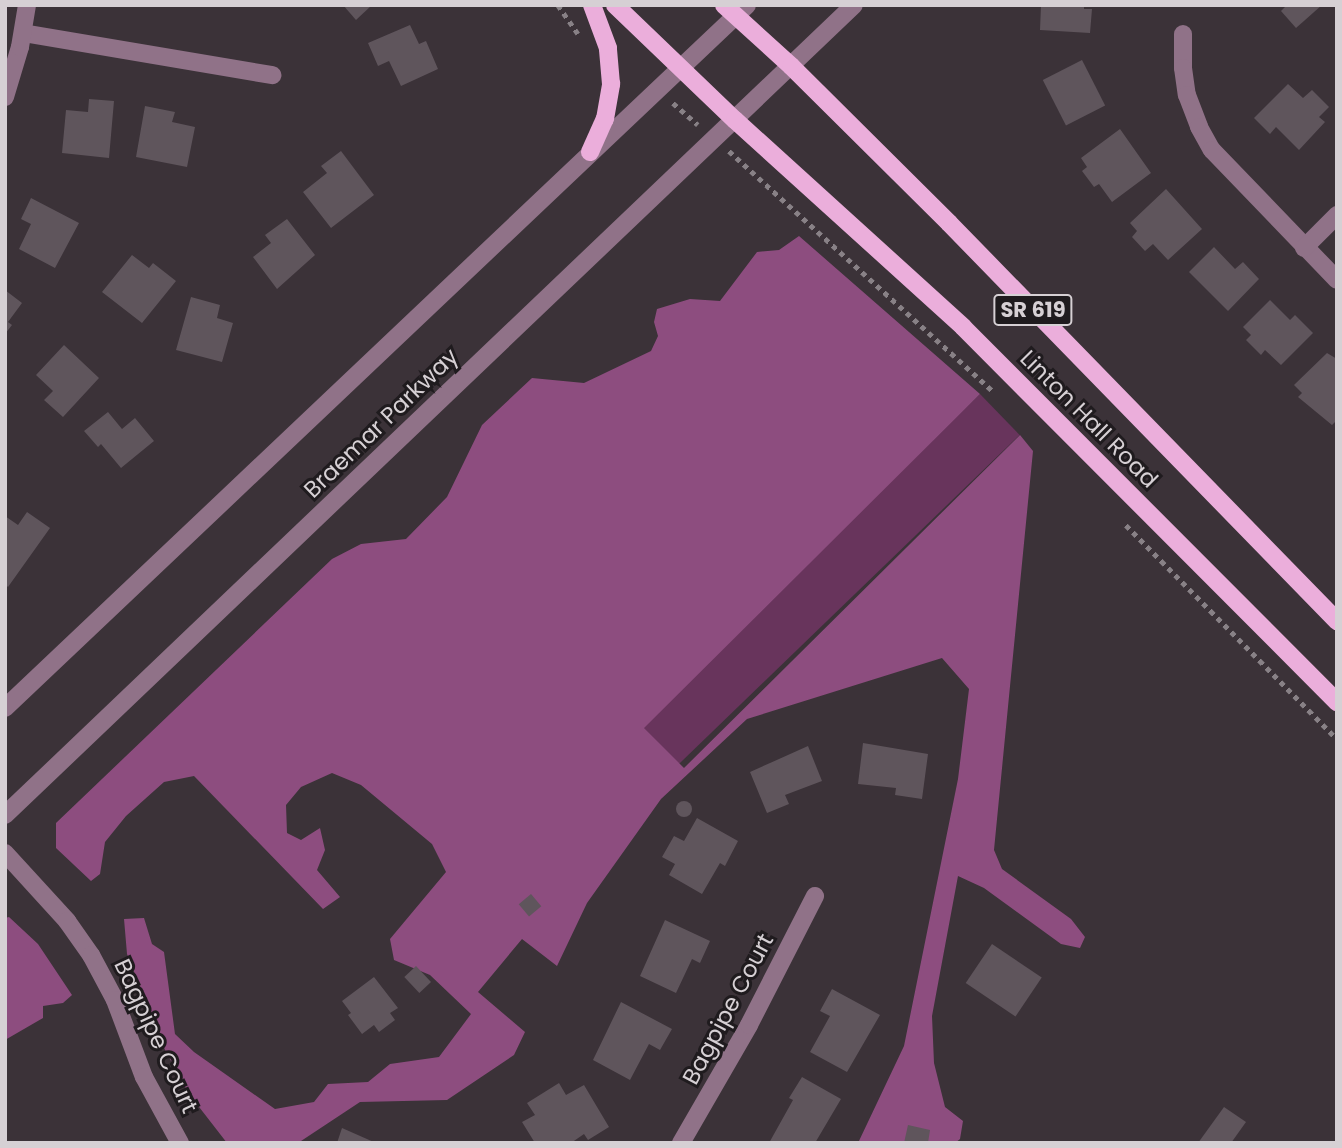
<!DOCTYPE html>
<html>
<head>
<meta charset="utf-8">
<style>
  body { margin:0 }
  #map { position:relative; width:1342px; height:1148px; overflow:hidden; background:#3b3238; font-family:Poppins,sans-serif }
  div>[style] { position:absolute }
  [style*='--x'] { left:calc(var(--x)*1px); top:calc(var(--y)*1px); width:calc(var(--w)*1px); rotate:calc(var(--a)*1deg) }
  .green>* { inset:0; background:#68345c; transform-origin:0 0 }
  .forest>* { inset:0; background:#8d4d7f }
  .building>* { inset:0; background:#5f555c; transform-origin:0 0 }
  .round { border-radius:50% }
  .path>* { height:4.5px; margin-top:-2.25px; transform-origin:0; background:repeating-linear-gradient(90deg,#888186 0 5px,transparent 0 10px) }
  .minor>* { height:18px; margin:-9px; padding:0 9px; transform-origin:9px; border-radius:9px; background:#907288 }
  .major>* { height:18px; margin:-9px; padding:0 9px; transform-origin:9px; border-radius:9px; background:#ebaedb }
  span { translate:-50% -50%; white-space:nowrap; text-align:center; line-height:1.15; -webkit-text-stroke:6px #1f1b1e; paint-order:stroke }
  .shield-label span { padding:2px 5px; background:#1f1b1e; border:2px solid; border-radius:5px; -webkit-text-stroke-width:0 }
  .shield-label { font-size:21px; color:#d6d0d4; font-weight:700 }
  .street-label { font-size:23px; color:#d6d0d4 }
  .frame { position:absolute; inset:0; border:7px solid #d6d0d4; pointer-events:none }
</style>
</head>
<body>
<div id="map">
  <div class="green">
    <div style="left:980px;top:394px;width:57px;height:474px;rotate:46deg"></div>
  </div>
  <div class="forest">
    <div style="clip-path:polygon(799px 236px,980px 394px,644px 728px,684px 768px,1020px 435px,1033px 451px,994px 850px,1002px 869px,1071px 919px,1085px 937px,1080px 948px,1061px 944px,984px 888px,958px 876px,932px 1016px,934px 1063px,945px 1107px,963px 1121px,960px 1139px,955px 1143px,858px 1143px,904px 1046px,958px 779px,969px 689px,942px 658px,747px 719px,661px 799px,587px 903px,557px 966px,522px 939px,478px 992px,525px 1032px,514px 1055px,447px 1100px,360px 1102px,298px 1143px,227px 1143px,189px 1094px,165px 1050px,127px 954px,124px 919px,144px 918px,152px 944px,164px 952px,175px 1034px,194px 1052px,275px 1109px,314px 1102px,328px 1084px,368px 1082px,390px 1064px,439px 1057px,471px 1014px,430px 975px,394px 960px,390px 939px,446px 872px,432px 844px,361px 785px,332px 773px,301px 787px,286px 805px,287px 833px,301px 840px,320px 828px,325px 850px,317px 870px,340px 897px,323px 909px,194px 776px,164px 782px,126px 816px,105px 842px,100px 874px,91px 881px,56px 848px,56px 823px,332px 559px,361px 544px,406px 539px,447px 497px,482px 425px,532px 378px,584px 383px,651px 351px,658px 336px,654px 322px,657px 309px,690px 299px,720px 301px,757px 252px,779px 250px)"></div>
    <div style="clip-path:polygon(9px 917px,38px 944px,72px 995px,63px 1003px,43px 1006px,43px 1018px,5px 1040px,5px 918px)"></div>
  </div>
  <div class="building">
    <div style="clip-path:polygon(343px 5px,372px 5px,356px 20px)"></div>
    <div style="clip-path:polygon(1041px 5px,1084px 5px,1084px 9px,1092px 9px,1090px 33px,1040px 30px)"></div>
    <div style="clip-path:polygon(1287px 5px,1322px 5px,1296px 28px,1281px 11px)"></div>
    <div style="clip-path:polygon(410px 25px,419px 44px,426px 41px,438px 69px,401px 86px,389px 61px,378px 66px,368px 43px)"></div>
    <div style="left:1082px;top:60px;width:51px;height:44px;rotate:63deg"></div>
    <div style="clip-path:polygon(1288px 84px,1303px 98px,1312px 90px,1329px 107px,1319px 117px,1325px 122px,1299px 150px,1276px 127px,1270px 134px,1254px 118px)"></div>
    <div style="clip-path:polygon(89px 99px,114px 101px,109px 158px,62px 153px,66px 110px,88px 112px)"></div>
    <div style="clip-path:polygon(145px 106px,175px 112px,172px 122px,195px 127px,187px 167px,136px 157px)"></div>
    <div style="clip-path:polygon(1120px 129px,1151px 173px,1112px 202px,1099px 184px,1094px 187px,1082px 171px,1087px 167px,1081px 158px)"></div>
    <div style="clip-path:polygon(341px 151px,374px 195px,331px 228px,303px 192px,327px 173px,321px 166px)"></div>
    <div style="clip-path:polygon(1166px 189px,1202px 229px,1168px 260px,1153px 244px,1145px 251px,1132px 237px,1137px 231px,1130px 223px)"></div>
    <div style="clip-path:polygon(31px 198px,79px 223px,55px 268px,19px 249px,31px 224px,21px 219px)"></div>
    <div style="clip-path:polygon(287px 219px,315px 255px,277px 289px,253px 257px,271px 243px,265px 235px)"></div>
    <div style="clip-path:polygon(1214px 247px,1235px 269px,1243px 262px,1259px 279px,1228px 311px,1189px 272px)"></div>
    <div style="clip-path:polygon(132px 255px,149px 268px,153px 263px,176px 281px,142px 323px,102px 292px)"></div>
    <div style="clip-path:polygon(5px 290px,22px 303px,8px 322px,12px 325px,5px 334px)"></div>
    <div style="clip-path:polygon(191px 297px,220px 305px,217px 318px,233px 323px,222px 362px,176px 350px)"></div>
    <div style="clip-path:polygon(1270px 300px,1290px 320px,1295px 315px,1313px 333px,1281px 365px,1265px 350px,1261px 355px,1246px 340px,1251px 335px,1243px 327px)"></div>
    <div style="clip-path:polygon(64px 345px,99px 378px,63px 417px,44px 400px,53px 391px,36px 375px)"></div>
    <div style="clip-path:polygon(1327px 353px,1337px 359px,1337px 420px,1332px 425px,1298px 397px,1302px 393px,1294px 385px)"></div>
    <div style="clip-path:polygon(108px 412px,122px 429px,135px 418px,154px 441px,121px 468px,101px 444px,98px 447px,84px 431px)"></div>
    <div style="clip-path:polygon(27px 512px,50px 528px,8px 587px,5px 584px,5px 516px,18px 525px)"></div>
    <div style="clip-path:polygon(863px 743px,928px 754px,922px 799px,895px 795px,896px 788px,858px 784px)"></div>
    <div style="clip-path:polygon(808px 746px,822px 781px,785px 795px,789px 804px,767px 813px,750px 772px)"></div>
    <div class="round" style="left:676px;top:801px;width:16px;height:16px"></div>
    <div style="clip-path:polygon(697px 818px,738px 841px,725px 866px,720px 863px,702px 894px,669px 875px,675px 864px,662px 857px,674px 836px,684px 841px)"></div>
    <div style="left:531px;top:894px;width:16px;height:16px;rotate:50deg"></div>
    <div style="clip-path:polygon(665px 920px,710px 941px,700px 963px,692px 959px,676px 993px,640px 976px)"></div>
    <div style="left:992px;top:944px;width:60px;height:47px;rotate:34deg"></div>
    <div style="left:416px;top:966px;width:22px;height:16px;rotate:47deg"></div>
    <div style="clip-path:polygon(374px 977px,398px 1008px,390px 1013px,395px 1020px,379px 1032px,374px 1025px,362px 1034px,348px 1015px,351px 1013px,342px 1001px)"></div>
    <div style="clip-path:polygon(832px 989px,880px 1015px,847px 1072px,810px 1052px,830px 1016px,820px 1011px)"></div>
    <div style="clip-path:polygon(621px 1002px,672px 1029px,660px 1050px,649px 1044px,630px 1080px,593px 1060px)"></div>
    <div style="clip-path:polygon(802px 1077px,841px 1099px,815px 1143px,769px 1143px,793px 1100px,789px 1098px)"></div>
    <div style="clip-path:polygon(559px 1083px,566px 1095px,584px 1085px,609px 1127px,588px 1140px,584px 1134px,571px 1143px,535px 1143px,522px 1122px,535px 1115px,527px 1103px)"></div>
    <div style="clip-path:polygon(1224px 1107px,1246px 1122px,1231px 1143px,1198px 1143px)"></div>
    <div style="clip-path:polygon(908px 1125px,930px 1130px,928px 1143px,904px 1143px)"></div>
    <div style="clip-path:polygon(342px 1128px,376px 1143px,337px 1143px)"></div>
  </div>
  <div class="path">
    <div style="--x:558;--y:5;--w:35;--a:55"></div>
    <div style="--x:673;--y:103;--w:33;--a:41"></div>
    <div style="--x:729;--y:151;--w:358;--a:42.3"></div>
    <div style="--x:1126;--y:525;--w:301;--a:45.4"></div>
  </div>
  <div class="minor">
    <div style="--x:23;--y:33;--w:253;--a:9.6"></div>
    <div style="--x:1183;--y:34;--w:34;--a:90"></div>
    <div style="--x:1183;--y:68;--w:27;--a:82"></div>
    <div style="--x:1187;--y:95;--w:34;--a:69"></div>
    <div style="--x:1199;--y:127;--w:26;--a:61"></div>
    <div style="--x:1212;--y:150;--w:180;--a:46.1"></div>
    <div style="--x:5;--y:97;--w:52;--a:-73.3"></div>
    <div style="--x:20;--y:47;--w:43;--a:-80.5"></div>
    <div style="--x:1304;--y:248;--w:47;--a:-45"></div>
    <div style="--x:5;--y:708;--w:1022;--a:-43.45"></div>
    <div style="--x:5;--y:815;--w:1173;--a:-43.65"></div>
    <div style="--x:5;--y:853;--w:92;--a:47.6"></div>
    <div style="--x:67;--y:921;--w:42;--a:54.8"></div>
    <div style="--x:91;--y:955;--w:51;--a:61.9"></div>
    <div style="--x:115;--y:1000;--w:82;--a:69.4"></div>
    <div style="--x:144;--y:1077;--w:75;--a:61.4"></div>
    <div style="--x:681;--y:1143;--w:136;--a:-60"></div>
    <div style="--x:749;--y:1025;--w:145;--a:-62.9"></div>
  </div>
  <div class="major">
    <div style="--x:615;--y:5;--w:166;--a:43.8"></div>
    <div style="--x:735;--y:120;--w:308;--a:42.2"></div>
    <div style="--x:963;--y:327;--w:530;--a:45.08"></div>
    <div style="--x:724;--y:5;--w:91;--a:42.3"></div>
    <div style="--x:791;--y:66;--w:223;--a:44.8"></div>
    <div style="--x:949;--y:223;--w:556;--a:45.73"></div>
    <div style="--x:590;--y:152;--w:36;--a:-66"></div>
    <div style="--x:605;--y:119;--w:36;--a:-80"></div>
    <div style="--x:611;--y:84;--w:36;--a:-95"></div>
    <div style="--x:608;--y:48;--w:46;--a:-110.4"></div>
  </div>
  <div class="shield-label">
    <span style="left:1033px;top:310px">SR 619</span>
  </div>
  <div class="street-label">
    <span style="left:1089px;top:419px;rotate:45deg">Linton Hall Road</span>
    <span style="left:381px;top:423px;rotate:-44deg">Braemar Parkway</span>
    <span style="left:728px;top:1009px;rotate:-62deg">Bagpipe Court</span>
    <span style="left:156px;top:1036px;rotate:65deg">Bagpipe Court</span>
  </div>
  <div class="frame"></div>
</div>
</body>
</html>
